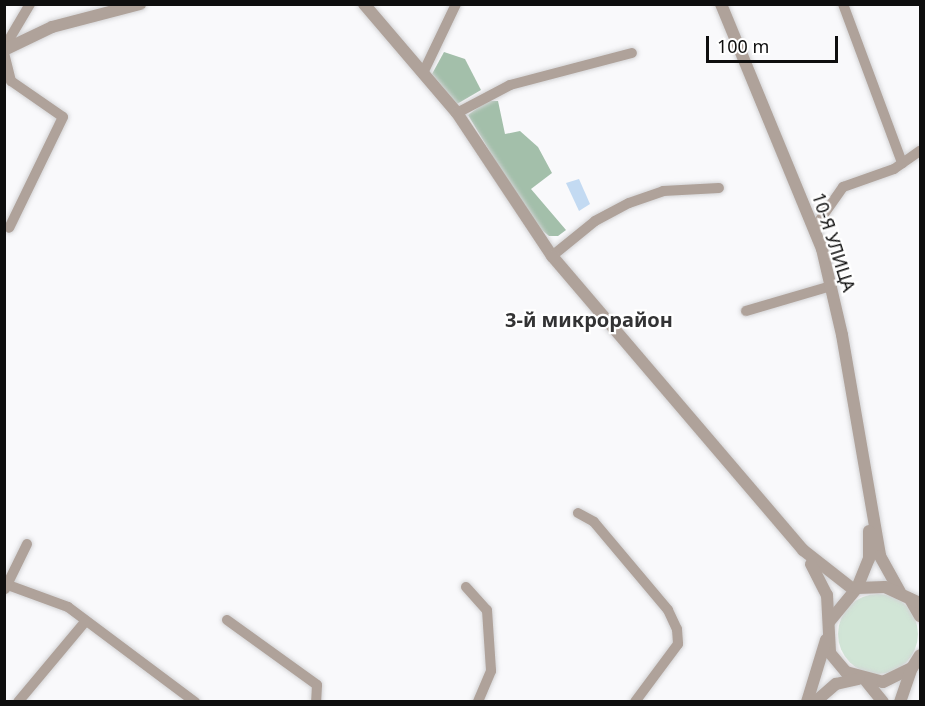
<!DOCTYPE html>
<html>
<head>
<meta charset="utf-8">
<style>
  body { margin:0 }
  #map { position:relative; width:925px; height:706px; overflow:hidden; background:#f9f9fb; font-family:"Noto Sans",sans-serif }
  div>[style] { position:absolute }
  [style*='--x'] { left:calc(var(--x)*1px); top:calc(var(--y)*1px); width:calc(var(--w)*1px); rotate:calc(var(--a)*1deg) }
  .green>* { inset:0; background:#d1e5d6 }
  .round { border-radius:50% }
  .forest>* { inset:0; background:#a3bfaa }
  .water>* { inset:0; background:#c3daf2 }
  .roads { filter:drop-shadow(0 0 2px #d3d3d5) drop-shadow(0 0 2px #d3d3d5) }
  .minor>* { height:10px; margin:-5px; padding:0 5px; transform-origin:5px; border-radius:5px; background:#afa29a }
  .tertiary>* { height:12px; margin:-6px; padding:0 6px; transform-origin:6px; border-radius:6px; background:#afa29a }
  span { translate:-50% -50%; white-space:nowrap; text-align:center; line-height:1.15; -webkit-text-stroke:4.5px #fff; paint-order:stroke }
  .street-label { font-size:18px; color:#0e0e0e }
  .neighbourhood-label { font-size:20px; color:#333334; font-weight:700 }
  .frame { position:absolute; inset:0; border:6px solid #0e0e0e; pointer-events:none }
  .scale { position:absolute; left:706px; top:36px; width:132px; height:27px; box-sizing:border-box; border:3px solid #0e0e0e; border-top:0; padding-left:8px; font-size:18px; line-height:21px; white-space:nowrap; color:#0e0e0e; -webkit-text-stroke:4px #fff; paint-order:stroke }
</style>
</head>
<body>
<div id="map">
  <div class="green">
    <div class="round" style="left:838px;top:594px;width:80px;height:80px"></div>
  </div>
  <div class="forest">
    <div style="clip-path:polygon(444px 52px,465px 59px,481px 90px,457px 104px,432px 74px)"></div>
    <div style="clip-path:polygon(487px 101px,498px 101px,505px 134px,520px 131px,538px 147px,552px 173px,531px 189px,566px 230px,558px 236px,549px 236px,532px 222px,468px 115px)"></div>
  </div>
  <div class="water">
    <div style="clip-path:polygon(579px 179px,590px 204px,579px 211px,566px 183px)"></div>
  </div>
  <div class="roads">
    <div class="minor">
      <div style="--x:843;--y:4;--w:170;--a:69.6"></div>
      <div style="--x:4;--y:48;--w:51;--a:-59.4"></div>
      <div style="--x:4;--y:53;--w:29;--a:76"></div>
      <div style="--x:11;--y:81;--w:63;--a:34.7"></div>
      <div style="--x:63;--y:117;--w:123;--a:115.9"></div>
      <div style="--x:423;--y:73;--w:76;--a:-64.4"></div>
      <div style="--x:457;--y:113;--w:60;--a:-27.8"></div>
      <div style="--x:510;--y:85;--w:126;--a:-14.7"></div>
      <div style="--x:815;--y:227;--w:49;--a:-55"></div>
      <div style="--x:843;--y:187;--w:54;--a:-19.4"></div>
      <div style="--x:894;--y:169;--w:32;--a:-35"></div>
      <div style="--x:552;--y:256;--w:55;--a:-39.1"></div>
      <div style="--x:595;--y:221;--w:38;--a:-28"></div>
      <div style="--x:629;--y:203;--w:36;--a:-19"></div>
      <div style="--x:663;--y:191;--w:56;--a:-3.1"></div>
      <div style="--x:746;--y:311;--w:89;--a:-16.4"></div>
      <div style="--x:578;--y:513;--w:18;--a:29"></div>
      <div style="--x:594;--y:522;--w:115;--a:49.9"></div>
      <div style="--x:668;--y:610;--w:21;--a:65"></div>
      <div style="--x:677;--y:629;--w:15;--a:86"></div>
      <div style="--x:678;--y:644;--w:72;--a:126.6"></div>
      <div style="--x:8;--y:585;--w:64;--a:20.1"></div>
      <div style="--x:68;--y:607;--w:159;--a:36.8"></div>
      <div style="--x:466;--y:587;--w:31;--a:48"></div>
      <div style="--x:487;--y:610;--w:61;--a:86.2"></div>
      <div style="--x:491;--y:671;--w:34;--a:113"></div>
      <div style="--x:5;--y:589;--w:50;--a:-63.9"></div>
      <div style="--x:227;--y:620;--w:111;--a:35.8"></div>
      <div style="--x:317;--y:685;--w:17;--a:93"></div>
      <div style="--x:18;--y:702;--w:104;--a:-50.1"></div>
    </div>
    <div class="tertiary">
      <div style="--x:364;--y:4;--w:143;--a:49.5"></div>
      <div style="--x:457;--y:113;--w:172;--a:56.4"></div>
      <div style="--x:552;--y:256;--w:387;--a:49.5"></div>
      <div style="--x:803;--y:550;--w:65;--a:38.1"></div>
      <div style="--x:721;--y:4;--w:265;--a:67.6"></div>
      <div style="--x:822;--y:249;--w:88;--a:76.9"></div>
      <div style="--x:842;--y:335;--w:224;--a:80.2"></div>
      <div style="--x:880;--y:556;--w:41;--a:60.9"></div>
      <div style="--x:4;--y:50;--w:53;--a:-25.6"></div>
      <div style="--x:52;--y:27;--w:91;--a:-14.6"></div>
      <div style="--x:811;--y:564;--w:35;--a:63"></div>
      <div style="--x:827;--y:595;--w:58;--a:87"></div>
      <div style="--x:830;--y:653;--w:25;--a:50"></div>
      <div style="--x:846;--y:672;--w:38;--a:15"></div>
      <div style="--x:883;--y:682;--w:32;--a:-26"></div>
      <div style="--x:912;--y:668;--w:15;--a:-58"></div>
      <div style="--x:857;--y:588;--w:31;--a:-68"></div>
      <div style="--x:869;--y:559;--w:28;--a:-90"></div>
      <div style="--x:910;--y:599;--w:20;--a:60"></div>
      <div style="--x:829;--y:622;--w:44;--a:-50.5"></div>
      <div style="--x:857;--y:588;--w:28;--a:-2"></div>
      <div style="--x:885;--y:587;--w:38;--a:25"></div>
      <div style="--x:866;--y:681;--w:27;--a:51"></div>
      <div style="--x:807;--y:702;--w:65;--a:-73"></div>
      <div style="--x:815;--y:702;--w:28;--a:-41"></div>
      <div style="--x:836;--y:684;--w:23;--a:-13"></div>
      <div style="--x:900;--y:702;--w:36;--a:-71"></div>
    </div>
  </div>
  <div class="street-label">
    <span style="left:834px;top:242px;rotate:72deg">10-Я УЛИЦА</span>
  </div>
  <div class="neighbourhood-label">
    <span style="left:589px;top:319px">3-й микрорайон</span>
  </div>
  <div class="frame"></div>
  <div class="scale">100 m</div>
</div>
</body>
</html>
